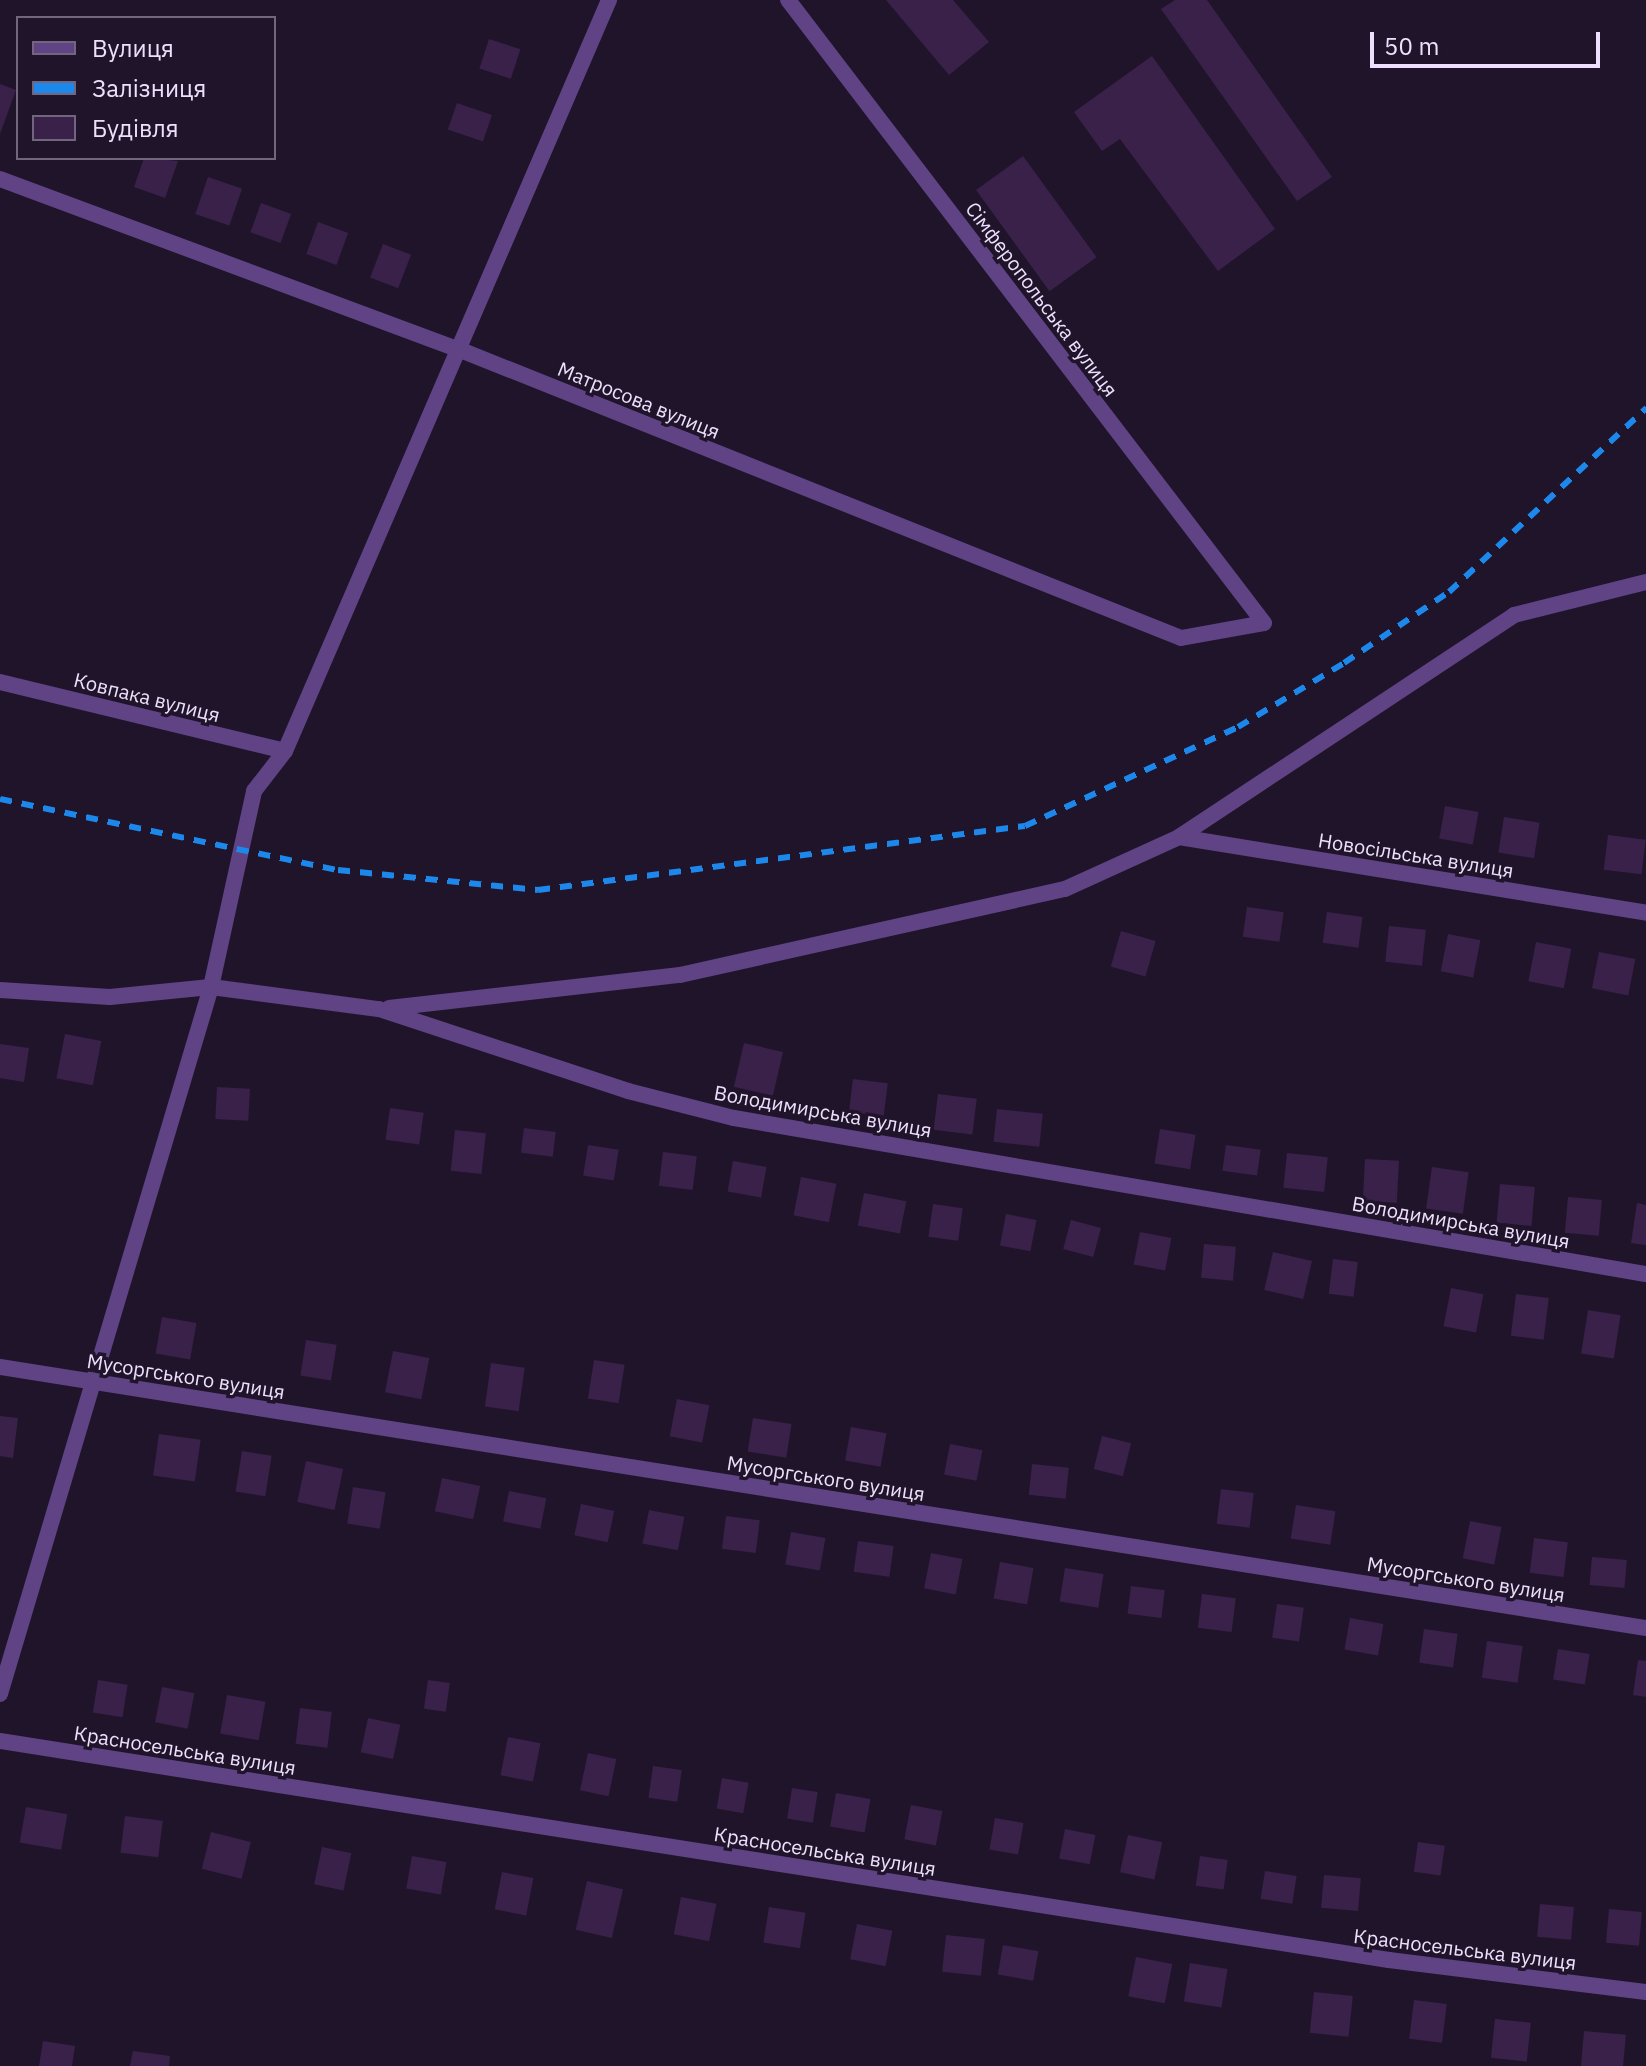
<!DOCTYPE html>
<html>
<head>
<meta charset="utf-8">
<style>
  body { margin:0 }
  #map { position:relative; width:1646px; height:2066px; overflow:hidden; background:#20142b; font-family:"IBM Plex Sans",sans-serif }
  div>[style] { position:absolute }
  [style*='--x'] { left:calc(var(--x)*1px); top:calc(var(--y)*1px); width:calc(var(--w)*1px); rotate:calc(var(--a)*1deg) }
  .building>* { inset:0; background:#39214a; transform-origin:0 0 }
  .minor>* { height:16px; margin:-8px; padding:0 8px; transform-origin:8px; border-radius:8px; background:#5f4385 }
  .rail>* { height:6px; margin-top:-3px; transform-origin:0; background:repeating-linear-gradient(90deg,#1d88eb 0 12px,transparent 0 22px) }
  span { translate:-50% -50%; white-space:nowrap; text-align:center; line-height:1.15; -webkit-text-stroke:7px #20142b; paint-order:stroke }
  .street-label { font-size:20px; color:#eee0fc }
  .legend { position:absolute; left:16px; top:16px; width:260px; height:144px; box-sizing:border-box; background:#20142b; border:2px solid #72667f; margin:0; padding:10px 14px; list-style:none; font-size:24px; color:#eee0fc }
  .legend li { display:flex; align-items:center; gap:16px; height:40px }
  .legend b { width:40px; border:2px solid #72667f }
  .scale { position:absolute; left:1370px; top:32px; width:230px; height:36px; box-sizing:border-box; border:4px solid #eee0fc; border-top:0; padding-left:10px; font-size:24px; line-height:28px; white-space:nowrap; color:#eee0fc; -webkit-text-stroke:6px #20142b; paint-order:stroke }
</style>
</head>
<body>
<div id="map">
  <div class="building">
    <div style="clip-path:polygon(886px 0,953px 0,989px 42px,949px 75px)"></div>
    <div style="clip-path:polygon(1175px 0,1207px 0,1332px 177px,1297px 201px,1161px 9px)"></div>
    <div style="left:489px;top:39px;width:33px;height:31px;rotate:18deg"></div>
    <div style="clip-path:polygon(1152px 56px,1275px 229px,1218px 271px,1120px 139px,1102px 151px,1074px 112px)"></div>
    <div style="clip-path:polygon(0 84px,16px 90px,0 134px)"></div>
    <div style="left:457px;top:103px;width:37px;height:28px;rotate:19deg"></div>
    <div style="left:1023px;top:156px;width:125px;height:58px;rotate:54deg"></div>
    <div style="clip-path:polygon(144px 158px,178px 161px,165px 198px,134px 187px)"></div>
    <div style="left:208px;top:177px;width:36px;height:39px;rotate:19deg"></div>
    <div style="left:261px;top:203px;width:32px;height:31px;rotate:20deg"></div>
    <div style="left:318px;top:222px;width:32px;height:34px;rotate:20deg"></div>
    <div style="left:383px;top:244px;width:30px;height:36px;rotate:21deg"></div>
    <div style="left:1445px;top:806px;width:34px;height:33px;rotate:10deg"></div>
    <div style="left:1504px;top:817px;width:36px;height:36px;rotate:9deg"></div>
    <div style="left:1608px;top:835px;width:38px;height:35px;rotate:7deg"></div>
    <div style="left:1247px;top:907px;width:37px;height:30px;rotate:8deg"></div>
    <div style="left:1327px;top:912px;width:36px;height:31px;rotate:8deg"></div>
    <div style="left:1389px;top:926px;width:37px;height:36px;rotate:6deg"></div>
    <div style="left:1121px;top:931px;width:36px;height:37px;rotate:16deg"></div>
    <div style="left:1448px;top:934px;width:33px;height:38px;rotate:11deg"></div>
    <div style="left:1536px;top:942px;width:36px;height:40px;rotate:11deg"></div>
    <div style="left:1599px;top:952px;width:37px;height:37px;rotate:11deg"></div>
    <div style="left:65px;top:1034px;width:37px;height:45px;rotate:11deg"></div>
    <div style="left:744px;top:1043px;width:40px;height:45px;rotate:13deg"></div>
    <div style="clip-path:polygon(0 1044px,29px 1048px,24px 1082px,0 1078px)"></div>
    <div style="left:853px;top:1079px;width:35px;height:33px;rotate:7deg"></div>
    <div style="left:217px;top:1087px;width:33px;height:32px;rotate:3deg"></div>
    <div style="left:938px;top:1094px;width:39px;height:36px;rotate:7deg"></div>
    <div style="left:390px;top:1108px;width:34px;height:32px;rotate:8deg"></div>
    <div style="left:997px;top:1109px;width:46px;height:33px;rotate:6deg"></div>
    <div style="left:524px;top:1128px;width:32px;height:25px;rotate:7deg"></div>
    <div style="left:1160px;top:1129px;width:36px;height:35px;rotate:9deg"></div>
    <div style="left:455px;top:1130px;width:31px;height:41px;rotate:6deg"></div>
    <div style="left:588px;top:1145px;width:31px;height:31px;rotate:9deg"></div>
    <div style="left:1226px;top:1145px;width:35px;height:26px;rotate:8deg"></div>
    <div style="left:663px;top:1152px;width:34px;height:34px;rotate:7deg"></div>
    <div style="left:1287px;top:1153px;width:41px;height:35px;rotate:6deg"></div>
    <div style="left:1365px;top:1159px;width:34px;height:42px;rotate:3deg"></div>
    <div style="left:733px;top:1161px;width:34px;height:31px;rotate:10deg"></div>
    <div style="left:1432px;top:1167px;width:37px;height:42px;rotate:8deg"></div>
    <div style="left:801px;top:1177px;width:36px;height:39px;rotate:11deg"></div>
    <div style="left:1500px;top:1184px;width:35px;height:39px;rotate:5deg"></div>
    <div style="left:864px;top:1193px;width:43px;height:33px;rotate:11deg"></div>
    <div style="left:1568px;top:1197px;width:34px;height:36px;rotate:5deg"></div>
    <div style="clip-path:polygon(1637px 1203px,1646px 1205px,1646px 1245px,1631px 1243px)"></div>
    <div style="left:933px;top:1204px;width:30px;height:33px;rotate:8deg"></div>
    <div style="left:1006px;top:1214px;width:31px;height:32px;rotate:11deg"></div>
    <div style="left:1071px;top:1220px;width:31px;height:30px;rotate:15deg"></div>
    <div style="left:1140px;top:1232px;width:32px;height:33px;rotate:11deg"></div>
    <div style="left:1204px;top:1244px;width:32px;height:34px;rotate:5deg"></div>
    <div style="left:1273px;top:1252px;width:40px;height:39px;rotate:13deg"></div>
    <div style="left:1333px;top:1259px;width:25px;height:35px;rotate:7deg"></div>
    <div style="left:1451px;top:1288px;width:33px;height:39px;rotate:11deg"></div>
    <div style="left:1516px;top:1294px;width:33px;height:42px;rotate:7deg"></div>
    <div style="left:1588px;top:1310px;width:33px;height:44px;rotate:9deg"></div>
    <div style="left:162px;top:1317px;width:35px;height:37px;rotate:10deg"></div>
    <div style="left:306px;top:1340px;width:31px;height:36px;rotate:9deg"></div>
    <div style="left:393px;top:1351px;width:37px;height:42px;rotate:11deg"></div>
    <div style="left:594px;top:1360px;width:31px;height:39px;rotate:9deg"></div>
    <div style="left:491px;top:1363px;width:34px;height:44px;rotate:8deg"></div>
    <div style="left:677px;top:1399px;width:33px;height:38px;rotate:11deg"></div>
    <div style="clip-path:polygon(0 1416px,18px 1418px,13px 1458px,0 1456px)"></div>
    <div style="left:753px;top:1418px;width:39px;height:34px;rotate:9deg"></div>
    <div style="left:851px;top:1427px;width:36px;height:34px;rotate:10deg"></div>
    <div style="left:159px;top:1434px;width:42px;height:42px;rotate:8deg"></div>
    <div style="left:1102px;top:1436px;width:30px;height:34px;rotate:14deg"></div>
    <div style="left:950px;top:1444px;width:33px;height:31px;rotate:11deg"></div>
    <div style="left:242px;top:1451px;width:30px;height:41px;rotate:9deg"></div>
    <div style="left:306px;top:1461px;width:38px;height:42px;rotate:12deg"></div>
    <div style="left:1032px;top:1464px;width:37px;height:31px;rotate:6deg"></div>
    <div style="left:442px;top:1478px;width:39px;height:34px;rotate:12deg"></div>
    <div style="left:353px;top:1487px;width:33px;height:37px;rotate:9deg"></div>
    <div style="left:1221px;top:1489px;width:33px;height:35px;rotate:7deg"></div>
    <div style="left:509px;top:1491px;width:38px;height:31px;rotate:11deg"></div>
    <div style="left:581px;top:1504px;width:34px;height:32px;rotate:12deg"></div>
    <div style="left:1296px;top:1505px;width:40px;height:34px;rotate:9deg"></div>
    <div style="left:649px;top:1510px;width:36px;height:34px;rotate:11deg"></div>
    <div style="left:726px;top:1516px;width:34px;height:33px;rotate:7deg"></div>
    <div style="left:1470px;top:1521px;width:32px;height:38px;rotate:11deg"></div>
    <div style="left:791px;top:1532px;width:35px;height:33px;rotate:10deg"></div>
    <div style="left:1534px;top:1538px;width:34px;height:35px;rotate:7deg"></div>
    <div style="left:858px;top:1541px;width:36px;height:31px;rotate:8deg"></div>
    <div style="left:931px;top:1553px;width:32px;height:36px;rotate:11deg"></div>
    <div style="left:1592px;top:1557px;width:35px;height:28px;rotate:5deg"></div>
    <div style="left:1000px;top:1562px;width:34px;height:37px;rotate:10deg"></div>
    <div style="left:1065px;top:1568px;width:39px;height:34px;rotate:9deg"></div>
    <div style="left:1131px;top:1586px;width:34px;height:28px;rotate:7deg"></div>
    <div style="left:1202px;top:1594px;width:34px;height:34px;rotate:7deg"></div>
    <div style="left:1277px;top:1604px;width:27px;height:34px;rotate:8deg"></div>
    <div style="left:1350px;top:1618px;width:34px;height:32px;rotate:10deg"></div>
    <div style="left:1424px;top:1629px;width:34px;height:34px;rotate:8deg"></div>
    <div style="left:1487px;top:1641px;width:36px;height:37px;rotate:8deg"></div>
    <div style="left:1558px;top:1649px;width:32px;height:31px;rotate:9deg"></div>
    <div style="clip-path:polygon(1638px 1660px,1646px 1661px,1646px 1697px,1633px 1695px)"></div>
    <div style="left:98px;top:1680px;width:30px;height:33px;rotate:9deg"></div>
    <div style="left:428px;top:1680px;width:22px;height:29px;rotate:8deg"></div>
    <div style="left:162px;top:1687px;width:33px;height:36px;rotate:11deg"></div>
    <div style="left:227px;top:1695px;width:39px;height:39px;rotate:10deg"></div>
    <div style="left:300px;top:1708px;width:32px;height:36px;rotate:7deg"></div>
    <div style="left:368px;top:1718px;width:33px;height:35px;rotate:12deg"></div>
    <div style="left:508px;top:1737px;width:33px;height:39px;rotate:11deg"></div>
    <div style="left:588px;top:1753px;width:29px;height:38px;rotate:12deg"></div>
    <div style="left:653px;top:1766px;width:29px;height:32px;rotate:8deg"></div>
    <div style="left:722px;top:1778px;width:27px;height:31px;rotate:10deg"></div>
    <div style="left:792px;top:1788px;width:26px;height:31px;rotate:9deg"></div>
    <div style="left:836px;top:1793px;width:35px;height:34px;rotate:10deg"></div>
    <div style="left:911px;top:1805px;width:32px;height:35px;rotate:11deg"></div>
    <div style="left:26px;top:1807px;width:42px;height:36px;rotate:10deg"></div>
    <div style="left:125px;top:1816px;width:38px;height:37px;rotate:7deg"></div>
    <div style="left:995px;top:1818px;width:29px;height:32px;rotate:10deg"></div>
    <div style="left:1065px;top:1829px;width:31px;height:30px;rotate:11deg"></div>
    <div style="left:211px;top:1832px;width:41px;height:38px;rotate:14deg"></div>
    <div style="left:1128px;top:1835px;width:35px;height:38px;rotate:12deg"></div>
    <div style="left:1418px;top:1842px;width:27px;height:30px;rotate:8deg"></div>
    <div style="left:322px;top:1847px;width:30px;height:38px;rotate:12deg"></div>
    <div style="left:412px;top:1856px;width:35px;height:33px;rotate:10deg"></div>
    <div style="left:1200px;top:1856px;width:28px;height:30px;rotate:8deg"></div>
    <div style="left:1265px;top:1871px;width:32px;height:28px;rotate:9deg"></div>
    <div style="left:502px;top:1872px;width:32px;height:38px;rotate:11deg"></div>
    <div style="left:1324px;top:1875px;width:37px;height:33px;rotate:5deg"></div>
    <div style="left:587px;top:1881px;width:37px;height:50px;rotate:13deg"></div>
    <div style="left:681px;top:1897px;width:36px;height:38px;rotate:11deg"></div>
    <div style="left:1540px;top:1904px;width:34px;height:33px;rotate:5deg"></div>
    <div style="left:769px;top:1907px;width:37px;height:36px;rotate:9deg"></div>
    <div style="left:1609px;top:1909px;width:33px;height:34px;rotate:5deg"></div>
    <div style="left:857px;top:1924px;width:36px;height:36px;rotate:11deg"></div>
    <div style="left:946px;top:1935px;width:39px;height:37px;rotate:6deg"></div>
    <div style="left:1003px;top:1945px;width:36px;height:30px;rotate:10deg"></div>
    <div style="left:1136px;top:1957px;width:37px;height:40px;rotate:11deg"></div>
    <div style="left:1190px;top:1963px;width:38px;height:39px;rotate:9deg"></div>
    <div style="left:1314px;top:1992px;width:39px;height:41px;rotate:6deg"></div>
    <div style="left:1414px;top:2000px;width:33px;height:39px;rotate:7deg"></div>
    <div style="left:1495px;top:2019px;width:36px;height:39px;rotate:6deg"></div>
    <div style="left:1584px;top:2031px;width:42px;height:35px;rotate:5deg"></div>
    <div style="clip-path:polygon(43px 2041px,75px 2046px,72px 2066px,39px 2066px)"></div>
    <div style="clip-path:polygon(133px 2051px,170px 2056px,169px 2066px,130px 2066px)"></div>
  </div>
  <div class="minor">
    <div style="--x:0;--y:179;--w:494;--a:20.4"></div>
    <div style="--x:463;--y:351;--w:773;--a:21.79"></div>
    <div style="--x:1181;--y:638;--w:84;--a:-10.2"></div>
    <div style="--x:1264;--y:623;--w:784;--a:-127.38"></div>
    <div style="--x:0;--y:682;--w:293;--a:13.6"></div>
    <div style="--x:1179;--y:837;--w:473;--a:9.2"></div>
    <div style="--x:0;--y:990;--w:110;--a:3.6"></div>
    <div style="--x:110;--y:997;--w:101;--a:-5.7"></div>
    <div style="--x:211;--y:987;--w:169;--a:7.5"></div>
    <div style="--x:379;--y:1009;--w:262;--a:18.2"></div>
    <div style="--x:628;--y:1091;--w:109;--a:14.3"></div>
    <div style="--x:734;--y:1118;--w:925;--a:9.71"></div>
    <div style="--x:389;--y:1008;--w:293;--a:-6.5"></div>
    <div style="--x:680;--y:975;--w:394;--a:-12.6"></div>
    <div style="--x:1065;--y:889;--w:125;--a:-24.5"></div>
    <div style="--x:1179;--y:837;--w:402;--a:-33.5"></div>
    <div style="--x:1514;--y:615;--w:136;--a:-14"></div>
    <div style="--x:0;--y:1367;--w:1667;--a:9.01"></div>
    <div style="--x:0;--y:1694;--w:738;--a:-73.38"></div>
    <div style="--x:211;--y:987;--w:201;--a:-77.6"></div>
    <div style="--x:254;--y:791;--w:51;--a:-52.2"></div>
    <div style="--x:285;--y:751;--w:818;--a:-66.66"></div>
    <div style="--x:0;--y:1741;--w:1406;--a:8.96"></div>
    <div style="--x:1389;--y:1960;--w:259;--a:7.1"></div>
  </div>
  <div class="rail">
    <div style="--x:0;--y:799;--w:345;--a:11.9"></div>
    <div style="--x:338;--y:870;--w:201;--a:5.7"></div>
    <div style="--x:538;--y:890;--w:491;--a:-7.5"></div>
    <div style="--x:1025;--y:826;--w:235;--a:-24.9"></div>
    <div style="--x:1238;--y:727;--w:124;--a:-31.1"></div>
    <div style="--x:1344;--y:663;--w:127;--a:-34.1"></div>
    <div style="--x:1449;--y:592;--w:270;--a:-43"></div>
  </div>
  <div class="street-label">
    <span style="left:1042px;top:299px;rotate:53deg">Сімферопольська вулиця</span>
    <span style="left:639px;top:400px;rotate:22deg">Матросова вулиця</span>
    <span style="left:147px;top:697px;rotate:14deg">Ковпака вулиця</span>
    <span style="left:1416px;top:855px;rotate:9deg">Новосільська вулиця</span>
    <span style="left:823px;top:1111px;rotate:10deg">Володимирська вулиця</span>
    <span style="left:1461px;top:1222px;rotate:10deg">Володимирська вулиця</span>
    <span style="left:186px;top:1376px;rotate:9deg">Мусоргського вулиця</span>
    <span style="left:826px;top:1478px;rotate:9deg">Мусоргського вулиця</span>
    <span style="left:1466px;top:1579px;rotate:9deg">Мусоргського вулиця</span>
    <span style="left:185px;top:1750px;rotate:9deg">Красносельська вулиця</span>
    <span style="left:825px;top:1851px;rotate:9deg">Красносельська вулиця</span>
    <span style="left:1465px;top:1949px;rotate:7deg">Красносельська вулиця</span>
  </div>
  <ul class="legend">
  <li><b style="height:10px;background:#5f4385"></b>Вулиця</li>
  <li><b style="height:10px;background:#1d88eb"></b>Залізниця</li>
  <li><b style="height:22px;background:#39214a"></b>Будівля</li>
  </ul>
  <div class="scale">50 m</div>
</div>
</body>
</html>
